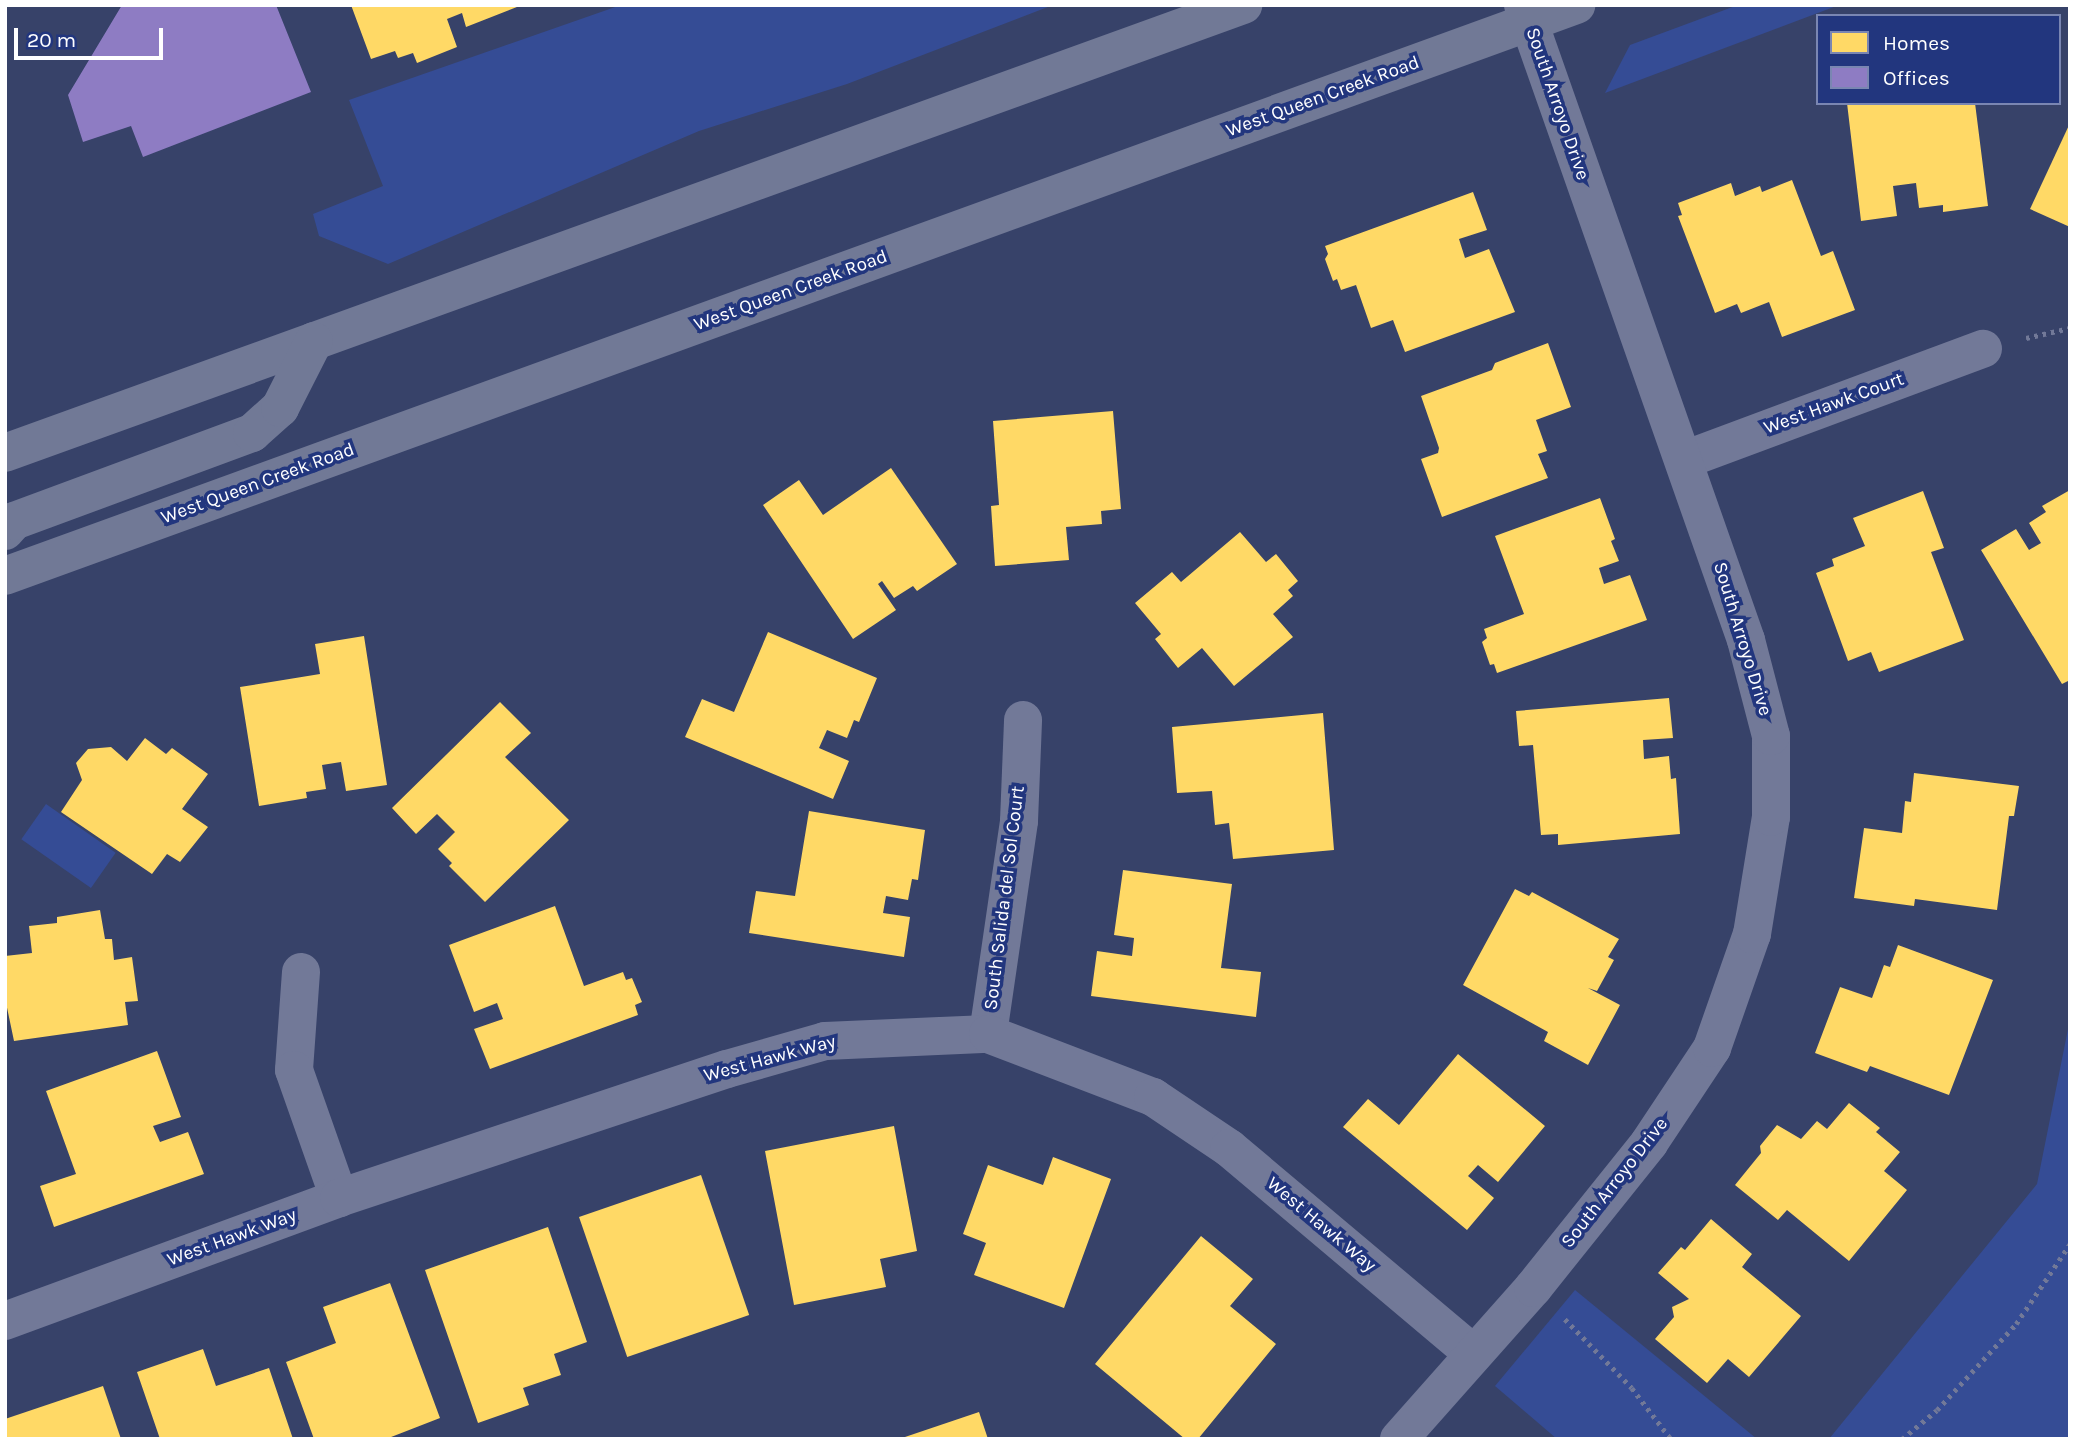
<!DOCTYPE html>
<html>
<head>
<meta charset="utf-8">
<style>
  body { margin:0 }
  #map { position:relative; width:2075px; height:1444px; overflow:hidden; background:#374269; font-family:Karla,sans-serif }
  div>[style] { position:absolute }
  [style*='--x'] { left:calc(var(--x)*1px); top:calc(var(--y)*1px); width:calc(var(--w)*1px); rotate:calc(var(--a)*1deg) }
  .green>* { inset:0; background:#354c95; transform-origin:0 0 }
  .homes>* { inset:0; background:#ffd966; transform-origin:0 0 }
  .offices>* { inset:0; background:#8e7cc3 }
  .path>* { height:4.5px; margin-top:-2.25px; transform-origin:0; background:repeating-linear-gradient(90deg,#727998 0 3.5px,transparent 0 8.5px) }
  .street>* { height:38px; margin:-19px; padding:0 19px; transform-origin:19px; border-radius:19px; background:#727998 }
  .primary>* { height:38px; margin:-19px; padding:0 19px; transform-origin:19px; border-radius:19px; background:#717996 }
  span { translate:-50% -50%; white-space:nowrap; text-align:center; line-height:1.15; -webkit-text-stroke:7px #22367e; paint-order:stroke }
  .street-label { font-size:19px; color:#fff }
  .frame { position:absolute; inset:0; border:7px solid #fff; pointer-events:none }
  .legend { position:absolute; left:1816px; top:14px; width:245px; height:91px; box-sizing:border-box; background:#22367e; border:2px solid #7a86b2; margin:0; padding:9px 12px; list-style:none; font-size:21px; color:#fff }
  .legend li { display:flex; align-items:center; gap:14px; height:35px }
  .legend b { width:35px; border:2px solid #7a86b2 }
  .scale { position:absolute; left:14px; top:28px; width:149px; height:32px; box-sizing:border-box; border:4px solid #fff; border-top:0; padding-left:9px; font-size:21px; line-height:24px; white-space:nowrap; color:#fff; -webkit-text-stroke:5px #22367e; paint-order:stroke }
</style>
</head>
<body>
<div id="map">
  <div class="green">
    <div style="clip-path:polygon(621px 5px,1053px 5px,847px 84px,699px 131px,388px 264px,319px 236px,313px 214px,383px 186px,349px 100px)"></div>
    <div style="clip-path:polygon(1738px 5px,1839px 5px,1605px 93px,1630px 45px)"></div>
    <div style="left:46px;top:804px;width:85px;height:43px;rotate:35deg"></div>
    <div style="clip-path:polygon(2070px 1019px,2070px 1439px,1829px 1439px,2037px 1184px)"></div>
    <div style="clip-path:polygon(1575px 1290px,1757px 1439px,1557px 1439px,1495px 1386px)"></div>
  </div>
  <div class="homes">
    <div style="clip-path:polygon(351px 5px,522px 5px,466px 27px,462px 13px,447px 19px,457px 47px,417px 63px,413px 53px,398px 58px,395px 51px,371px 59px)"></div>
    <div style="clip-path:polygon(1847px 103px,1975px 103px,1988px 206px,1943px 212px,1943px 205px,1919px 208px,1916px 183px,1893px 186px,1897px 216px,1861px 221px)"></div>
    <div style="clip-path:polygon(2070px 123px,2070px 227px,2030px 209px)"></div>
    <div style="clip-path:polygon(1792px 180px,1821px 256px,1833px 251px,1855px 310px,1782px 337px,1769px 302px,1741px 313px,1737px 304px,1715px 313px,1678px 216px,1682px 215px,1678px 203px,1731px 183px,1735px 196px,1760px 186px,1762px 192px)"></div>
    <div style="clip-path:polygon(1473px 192px,1487px 230px,1459px 239px,1465px 258px,1489px 249px,1515px 312px,1405px 352px,1393px 320px,1371px 328px,1356px 285px,1341px 290px,1337px 279px,1333px 281px,1325px 259px,1328px 254px,1325px 246px)"></div>
    <div style="clip-path:polygon(1548px 343px,1571px 407px,1536px 420px,1547px 451px,1538px 454px,1548px 478px,1442px 517px,1421px 459px,1438px 453px,1439px 448px,1421px 396px,1492px 370px,1495px 363px)"></div>
    <div style="clip-path:polygon(1113px 411px,1121px 509px,1101px 511px,1102px 524px,1066px 527px,1069px 560px,995px 566px,991px 506px,999px 505px,993px 421px)"></div>
    <div style="clip-path:polygon(891px 468px,957px 564px,917px 591px,913px 586px,894px 598px,882px 581px,878px 584px,896px 610px,853px 639px,763px 505px,799px 480px,823px 515px)"></div>
    <div style="clip-path:polygon(2070px 490px,2070px 680px,2062px 684px,1981px 550px,2016px 529px,2029px 550px,2041px 543px,2029px 523px,2046px 512px,2042px 506px)"></div>
    <div style="clip-path:polygon(1923px 491px,1944px 548px,1931px 552px,1964px 640px,1879px 672px,1871px 652px,1848px 661px,1816px 573px,1834px 566px,1832px 559px,1865px 546px,1853px 518px)"></div>
    <div style="clip-path:polygon(1600px 498px,1615px 539px,1611px 541px,1619px 561px,1599px 568px,1604px 584px,1630px 575px,1647px 620px,1497px 673px,1494px 664px,1490px 665px,1482px 642px,1487px 638px,1484px 629px,1524px 614px,1495px 536px)"></div>
    <div style="clip-path:polygon(1240px 532px,1266px 562px,1276px 554px,1298px 581px,1288px 590px,1293px 596px,1273px 614px,1293px 637px,1234px 686px,1202px 648px,1178px 668px,1155px 639px,1161px 634px,1135px 603px,1172px 572px,1181px 582px)"></div>
    <div style="clip-path:polygon(768px 632px,877px 678px,859px 722px,854px 720px,847px 738px,827px 730px,819px 748px,849px 761px,833px 799px,685px 737px,702px 699px,734px 712px)"></div>
    <div style="clip-path:polygon(364px 636px,387px 785px,346px 791px,341px 762px,322px 765px,326px 789px,306px 792px,307px 798px,259px 806px,240px 687px,320px 674px,315px 644px)"></div>
    <div style="clip-path:polygon(1669px 698px,1673px 738px,1643px 740px,1644px 759px,1669px 756px,1671px 779px,1676px 778px,1680px 834px,1558px 845px,1558px 834px,1541px 835px,1533px 745px,1519px 746px,1516px 711px)"></div>
    <div style="clip-path:polygon(500px 702px,531px 733px,505px 757px,569px 820px,485px 902px,449px 866px,452px 863px,438px 849px,455px 832px,437px 814px,416px 834px,392px 808px)"></div>
    <div style="clip-path:polygon(1323px 713px,1334px 850px,1233px 859px,1229px 823px,1215px 825px,1212px 791px,1177px 793px,1172px 727px)"></div>
    <div style="clip-path:polygon(145px 738px,166px 754px,172px 748px,208px 774px,182px 809px,208px 827px,180px 862px,167px 854px,152px 874px,61px 812px,82px 780px,76px 763px,88px 749px,111px 747px,127px 761px)"></div>
    <div style="clip-path:polygon(1914px 773px,2019px 786px,2014px 816px,2009px 816px,1997px 910px,1915px 899px,1914px 906px,1854px 898px,1864px 828px,1902px 833px,1905px 801px,1911px 802px)"></div>
    <div style="clip-path:polygon(809px 811px,925px 830px,918px 880px,912px 879px,908px 900px,886px 896px,883px 913px,910px 917px,904px 957px,749px 933px,756px 891px,795px 896px)"></div>
    <div style="clip-path:polygon(1123px 870px,1232px 884px,1221px 968px,1261px 972px,1256px 1017px,1091px 996px,1097px 951px,1132px 956px,1134px 938px,1114px 935px)"></div>
    <div style="clip-path:polygon(1515px 889px,1529px 896px,1532px 892px,1619px 939px,1608px 957px,1614px 960px,1597px 991px,1588px 988px,1620px 1005px,1588px 1065px,1544px 1041px,1548px 1032px,1463px 985px)"></div>
    <div style="clip-path:polygon(555px 906px,584px 986px,623px 972px,626px 980px,632px 978px,642px 1002px,635px 1005px,638px 1015px,490px 1069px,474px 1029px,503px 1019px,497px 1003px,474px 1012px,449px 945px)"></div>
    <div style="clip-path:polygon(100px 910px,105px 939px,112px 939px,114px 960px,132px 957px,138px 1001px,125px 1002px,128px 1025px,14px 1041px,5px 998px,5px 956px,32px 953px,29px 926px,57px 923px,57px 917px)"></div>
    <div style="clip-path:polygon(1898px 945px,1993px 980px,1949px 1095px,1870px 1066px,1867px 1072px,1815px 1053px,1840px 987px,1872px 998px,1884px 965px,1890px 967px)"></div>
    <div style="clip-path:polygon(157px 1051px,181px 1117px,153px 1126px,160px 1142px,188px 1132px,204px 1174px,54px 1227px,40px 1186px,76px 1174px,46px 1091px)"></div>
    <div style="clip-path:polygon(1458px 1054px,1545px 1126px,1498px 1182px,1478px 1165px,1468px 1176px,1494px 1198px,1467px 1230px,1343px 1127px,1368px 1099px,1399px 1125px)"></div>
    <div style="clip-path:polygon(1849px 1103px,1880px 1128px,1876px 1132px,1900px 1152px,1884px 1171px,1907px 1190px,1849px 1261px,1787px 1210px,1778px 1220px,1735px 1185px,1761px 1153px,1760px 1146px,1777px 1125px,1801px 1139px,1817px 1121px,1827px 1129px)"></div>
    <div style="clip-path:polygon(894px 1126px,917px 1251px,880px 1259px,886px 1287px,794px 1305px,765px 1151px)"></div>
    <div style="clip-path:polygon(1053px 1157px,1111px 1179px,1064px 1308px,974px 1275px,986px 1243px,963px 1234px,988px 1165px,1043px 1185px)"></div>
    <div style="left:701px;top:1175px;width:148px;height:129px;rotate:71deg"></div>
    <div style="clip-path:polygon(1711px 1219px,1752px 1254px,1742px 1267px,1801px 1316px,1749px 1377px,1728px 1359px,1707px 1383px,1655px 1339px,1674px 1317px,1672px 1307px,1689px 1299px,1658px 1273px,1681px 1247px,1685px 1250px)"></div>
    <div style="clip-path:polygon(548px 1227px,587px 1342px,554px 1354px,561px 1375px,523px 1388px,529px 1405px,478px 1423px,425px 1270px)"></div>
    <div style="clip-path:polygon(1201px 1236px,1253px 1279px,1230px 1306px,1276px 1344px,1198px 1439px,1185px 1439px,1095px 1364px)"></div>
    <div style="clip-path:polygon(390px 1283px,440px 1418px,386px 1439px,314px 1439px,286px 1362px,336px 1343px,323px 1307px)"></div>
    <div style="clip-path:polygon(203px 1349px,216px 1386px,269px 1368px,293px 1439px,160px 1439px,137px 1372px)"></div>
    <div style="clip-path:polygon(103px 1386px,121px 1439px,5px 1439px,5px 1419px)"></div>
    <div style="clip-path:polygon(979px 1412px,988px 1439px,902px 1439px,902px 1438px)"></div>
  </div>
  <div class="offices">
    <div style="clip-path:polygon(122px 5px,276px 5px,311px 92px,143px 157px,131px 126px,83px 142px,68px 95px)"></div>
  </div>
  <div class="path">
    <div style="--x:2026;--y:338;--w:45;--a:-12.8"></div>
    <div style="--x:1565;--y:1319;--w:96;--a:45.8"></div>
    <div style="--x:1632;--y:1388;--w:64;--a:52.6"></div>
    <div style="--x:1902;--y:1439;--w:45;--a:-39.6"></div>
    <div style="--x:1937;--y:1410;--w:117;--a:-47.4"></div>
    <div style="--x:2016;--y:1324;--w:97;--a:-56"></div>
  </div>
  <div class="street">
    <div style="--x:1684;--y:460;--w:319;--a:-20.4"></div>
    <div style="--x:301;--y:972;--w:98;--a:94.1"></div>
    <div style="--x:294;--y:1070;--w:136;--a:70.6"></div>
    <div style="--x:988;--y:1034;--w:215;--a:-81.7"></div>
    <div style="--x:1019;--y:821;--w:101;--a:-87.7"></div>
    <div style="--x:5;--y:1321;--w:356;--a:-20.2"></div>
    <div style="--x:339;--y:1198;--w:409;--a:-18.4"></div>
    <div style="--x:727;--y:1069;--w:102;--a:-15.9"></div>
    <div style="--x:825;--y:1041;--w:163;--a:-2.5"></div>
    <div style="--x:988;--y:1034;--w:177;--a:20.9"></div>
    <div style="--x:1153;--y:1097;--w:92;--a:33.9"></div>
    <div style="--x:1229;--y:1148;--w:320;--a:40.1"></div>
    <div style="--x:1399;--y:1439;--w:202;--a:-48.4"></div>
    <div style="--x:1533;--y:1288;--w:186;--a:-51.3"></div>
    <div style="--x:1649;--y:1143;--w:114;--a:-56.4"></div>
    <div style="--x:1712;--y:1048;--w:121;--a:-70.7"></div>
    <div style="--x:1752;--y:934;--w:119;--a:-80.8"></div>
    <div style="--x:1771;--y:817;--w:81;--a:-90"></div>
    <div style="--x:1771;--y:736;--w:99;--a:-104.6"></div>
    <div style="--x:1746;--y:640;--w:673;--a:-109.35"></div>
  </div>
  <div class="primary">
    <div style="--x:5;--y:453;--w:1317;--a:-19.89"></div>
    <div style="--x:5;--y:531;--w:13;--a:-48"></div>
    <div style="--x:14;--y:521;--w:254;--a:-20.3"></div>
    <div style="--x:252;--y:433;--w:38;--a:-42"></div>
    <div style="--x:280;--y:408;--w:75;--a:-63.1"></div>
    <div style="--x:5;--y:576;--w:1672;--a:-19.97"></div>
  </div>
  <div class="street-label">
    <span style="left:1323px;top:97px;rotate:-20deg">West Queen Creek Road</span>
    <span style="left:1557px;top:104px;rotate:71deg">South Arroyo Drive</span>
    <span style="left:791px;top:291px;rotate:-20deg">West Queen Creek Road</span>
    <span style="left:1834px;top:404px;rotate:-20deg">West Hawk Court</span>
    <span style="left:258px;top:484px;rotate:-20deg">West Queen Creek Road</span>
    <span style="left:1742px;top:639px;rotate:73deg">South Arroyo Drive</span>
    <span style="left:1005px;top:898px;rotate:-83deg">South Salida del Sol Court</span>
    <span style="left:770px;top:1059px;rotate:-15deg">West Hawk Way</span>
    <span style="left:1615px;top:1183px;rotate:-52deg">South Arroyo Drive</span>
    <span style="left:1321px;top:1225px;rotate:40deg">West Hawk Way</span>
    <span style="left:232px;top:1238px;rotate:-20deg">West Hawk Way</span>
  </div>
  <div class="frame"></div>
  <ul class="legend">
  <li><b style="height:19px;background:#ffd966"></b>Homes</li>
  <li><b style="height:19px;background:#8e7cc3"></b>Offices</li>
  </ul>
  <div class="scale">20 m</div>
</div>
</body>
</html>
